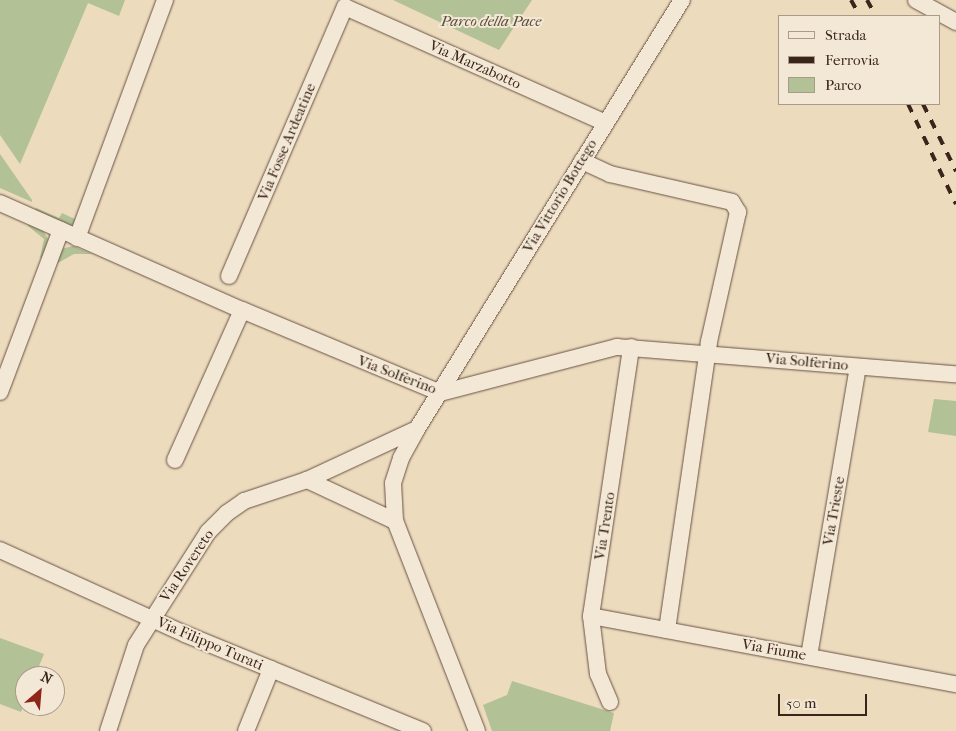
<!DOCTYPE html>
<html>
<head>
<meta charset="utf-8">
<style>
  body { margin:0 }
  #map { position:relative; width:956px; height:731px; overflow:hidden; background:#eddbbe; font-family:"IM FELL French Canon",serif }
  div>[style] { position:absolute }
  [style*='--x'] { left:calc(var(--x)*1px); top:calc(var(--y)*1px); width:calc(var(--w)*1px); rotate:calc(var(--a)*1deg) }
  .green>* { inset:0; background:#b2c196 }
  .roads { filter:drop-shadow(0 0 1px #685243) drop-shadow(0 0 1px #685243) }
  .minor>* { height:16px; margin:-8px; padding:0 8px; transform-origin:8px; border-radius:8px; background:#f3e8d5 }
  .rail>* { height:4px; margin-top:-2px; transform-origin:0; background:repeating-linear-gradient(90deg,#3b251a 0 9px,transparent 0 18px) }
  span { translate:-50% -50%; white-space:nowrap; text-align:center; line-height:1.15; -webkit-text-stroke:4px #f3e8d5; paint-order:stroke }
  .park-label { font-size:15px; color:#594c39; font-style:italic }
  .street-label { font-size:15px; color:#3b251a }
  .legend { position:absolute; left:778px; top:15px; width:162px; height:90px; box-sizing:border-box; background:#f3e8d5; border:1px solid #a99a8a; margin:0; padding:6px 9px; list-style:none; font-size:15px; color:#3b251a }
  .legend li { display:flex; align-items:center; gap:10px; height:25px }
  .legend b { width:25px; border:1px solid #a99a8a }
  .north { position:absolute; left:15px; top:666px; width:50px; height:50px; box-sizing:border-box; background:#f3e8d5; border:1px solid #a99a8a; border-radius:50%; rotate:27deg; font-size:14px; font-weight:700; line-height:20px; text-align:center; color:#3b251a }
  .north::after { content:''; display:block; margin:auto; width:18px; height:22px; background:#8f2418; clip-path:polygon(50% 0,100% 100%,50% 72%,0 100%) }
  .scale { position:absolute; left:778px; top:694px; width:89px; height:22px; box-sizing:border-box; border:2px solid #3b251a; border-top:0; padding-left:6px; font-size:15px; line-height:18px; white-space:nowrap; color:#3b251a; -webkit-text-stroke:4px #f3e8d5; paint-order:stroke }
</style>
</head>
<body>
<div id="map">
  <div class="green">
    <div style="clip-path:polygon(0 0,125px 0,119px 16px,88px 3px,20px 164px,0 135px)"></div>
    <div style="clip-path:polygon(393px 0,532px 0,499px 50px)"></div>
    <div style="clip-path:polygon(0 154px,32px 200px,32px 202px,0 188px)"></div>
    <div style="clip-path:polygon(36px 208px,59px 218px,62px 213px,79px 221px,70px 226px,34px 211px)"></div>
    <div style="clip-path:polygon(29px 223px,42px 229px,48px 239px,43px 259px,40px 258px,44px 239px,28px 226px)"></div>
    <div style="clip-path:polygon(73px 246px,92px 254px,74px 254px,56px 264px,61px 249px)"></div>
    <div style="clip-path:polygon(934px 399px,956px 401px,956px 436px,928px 432px)"></div>
    <div style="clip-path:polygon(0 638px,44px 654px,35px 676px,25px 676px,25px 702px,21px 712px,0 704px)"></div>
    <div style="clip-path:polygon(512px 681px,614px 713px,610px 731px,492px 731px,483px 705px,507px 695px)"></div>
  </div>
  <div class="roads">
    <div class="minor">
      <div style="--x:916;--y:0;--w:46;--a:28.8"></div>
      <div style="--x:582;--y:161;--w:31;--a:25"></div>
      <div style="--x:610;--y:174;--w:125;--a:12.9"></div>
      <div style="--x:732;--y:202;--w:12;--a:59"></div>
      <div style="--x:738;--y:212;--w:133;--a:102.6"></div>
      <div style="--x:709;--y:342;--w:291;--a:98.3"></div>
      <div style="--x:0;--y:203;--w:265;--a:23.9"></div>
      <div style="--x:242;--y:310;--w:215;--a:22.7"></div>
      <div style="--x:440;--y:393;--w:183;--a:-14.6"></div>
      <div style="--x:617;--y:347;--w:340;--a:4.6"></div>
      <div style="--x:77;--y:238;--w:254;--a:-69.7"></div>
      <div style="--x:229;--y:276;--w:293;--a:-66.7"></div>
      <div style="--x:345;--y:7;--w:285;--a:24"></div>
      <div style="--x:0;--y:392;--w:173;--a:-69.4"></div>
      <div style="--x:175;--y:460;--w:164;--a:-65.9"></div>
      <div style="--x:307;--y:480;--w:97;--a:25"></div>
      <div style="--x:0;--y:550;--w:203;--a:24.4"></div>
      <div style="--x:185;--y:634;--w:257;--a:22.2"></div>
      <div style="--x:591;--y:616;--w:371;--a:10.6"></div>
      <div style="--x:809;--y:656;--w:293;--a:-80.4"></div>
      <div style="--x:610;--y:702;--w:30;--a:-113"></div>
      <div style="--x:598;--y:674;--w:58;--a:-96.9"></div>
      <div style="--x:591;--y:616;--w:272;--a:-81.5"></div>
      <div style="--x:108;--y:731;--w:90;--a:-72"></div>
      <div style="--x:136;--y:645;--w:134;--a:-57.5"></div>
      <div style="--x:208;--y:532;--w:27;--a:-45"></div>
      <div style="--x:227;--y:513;--w:21;--a:-35"></div>
      <div style="--x:244;--y:501;--w:66;--a:-18.4"></div>
      <div style="--x:307;--y:480;--w:121;--a:-24.9"></div>
      <div style="--x:246;--y:731;--w:67;--a:-68"></div>
      <div style="--x:477;--y:731;--w:225;--a:-111.3"></div>
      <div style="--x:395;--y:521;--w:38;--a:-93"></div>
      <div style="--x:393;--y:483;--w:26;--a:-72"></div>
      <div style="--x:401;--y:458;--w:33;--a:-61"></div>
      <div style="--x:417;--y:429;--w:504;--a:-58.3"></div>
    </div>
  </div>
  <div class="rail">
    <div style="--x:851;--y:0;--w:18;--a:61"></div>
    <div style="--x:867;--y:0;--w:18;--a:61"></div>
    <div style="--x:908;--y:104;--w:111;--a:64.4"></div>
    <div style="--x:923;--y:104;--w:75;--a:63.8"></div>
  </div>
  <div class="park-label">
    <span style="left:491px;top:22px">Parco della Pace</span>
  </div>
  <div class="street-label">
    <span style="left:475px;top:65px;rotate:24deg">Via Marzabotto</span>
    <span style="left:287px;top:142px;rotate:-67deg">Via Fosse Ardeatine</span>
    <span style="left:560px;top:196px;rotate:-59deg">Via Vittorio Bottego</span>
    <span style="left:807px;top:362px;rotate:5deg">Via Solferino</span>
    <span style="left:397px;top:375px;rotate:21deg">Via Solferino</span>
    <span style="left:834px;top:511px;rotate:-80deg">Via Trieste</span>
    <span style="left:605px;top:526px;rotate:-81deg">Via Trento</span>
    <span style="left:187px;top:566px;rotate:-56deg">Via Rovereto</span>
    <span style="left:210px;top:644px;rotate:23deg">Via Filippo Turati</span>
    <span style="left:774px;top:650px;rotate:10deg">Via Fiume</span>
  </div>
  <ul class="legend">
  <li><b style="height:6px;background:#f3e8d5"></b>Strada</li>
  <li><b style="height:6px;background:#3b251a"></b>Ferrovia</li>
  <li><b style="height:14px;background:#b2c196"></b>Parco</li>
  </ul>
  <div class="north">N</div>
  <div class="scale">50 m</div>
</div>
</body>
</html>
